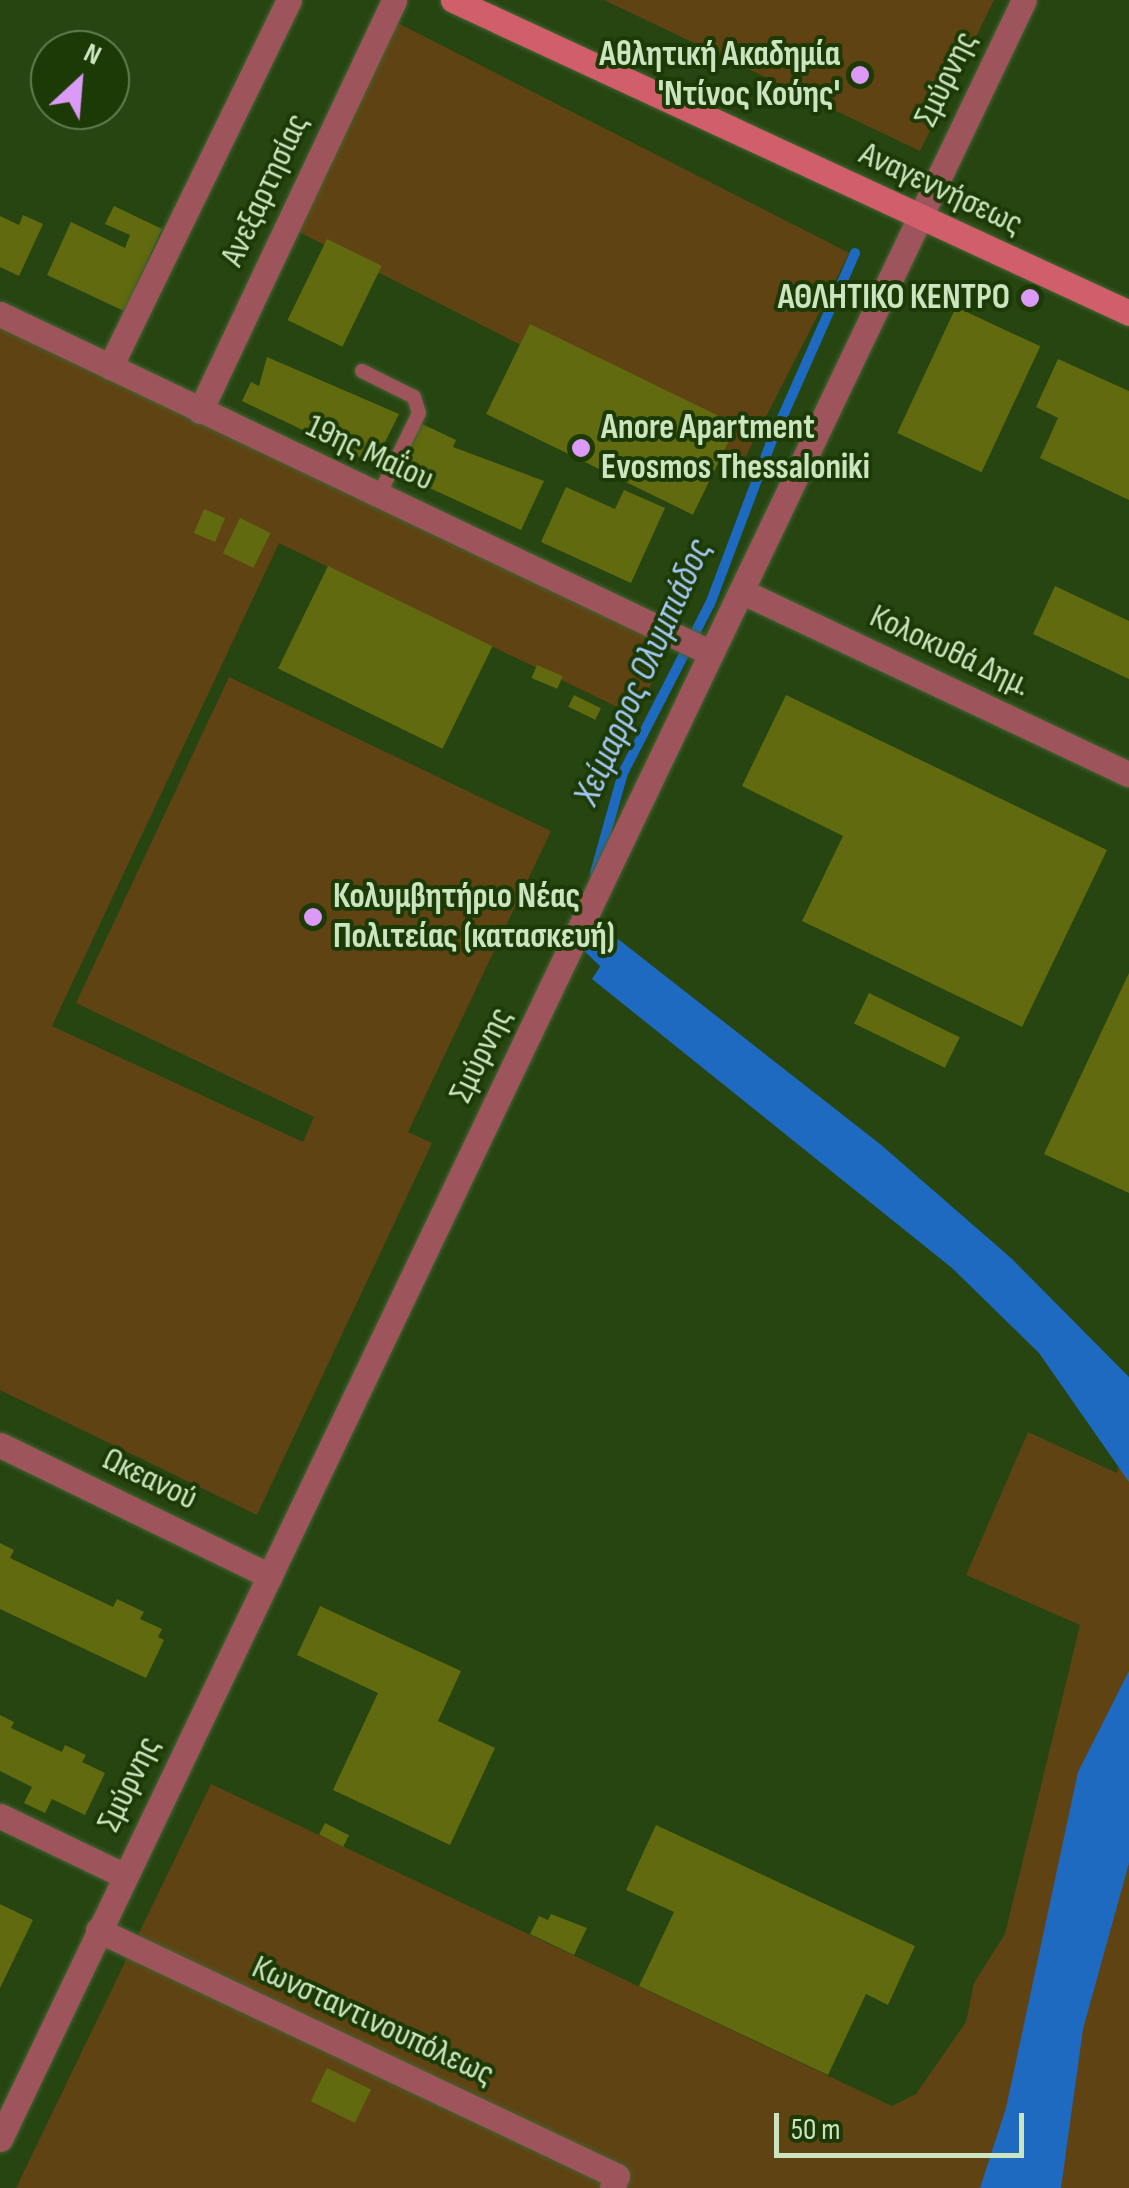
<!DOCTYPE html>
<html>
<head>
<meta charset="utf-8">
<style>
  body { margin:0 }
  #map { position:relative; width:1129px; height:2188px; overflow:hidden; background:#264511; font-family:"Sofia Sans Condensed",sans-serif }
  div>[style] { position:absolute }
  [style*='--x'] { left:calc(var(--x)*1px); top:calc(var(--y)*1px); width:calc(var(--w)*1px); rotate:calc(var(--a)*1deg) }
  .green>* { inset:0; background:#604313; transform-origin:0 0 }
  .water>* { inset:0; background:#1f6ac1 }
  .stream>* { height:10px; margin:-5px; padding:0 5px; transform-origin:5px; border-radius:5px; background:#1f6ac1 }
  .building>* { inset:0; background:#616a0e; transform-origin:0 0 }
  .roads { filter:drop-shadow(0 0 2px #446231) drop-shadow(0 0 2px #446231) }
  .lane>* { height:14px; margin:-7px; padding:0 7px; transform-origin:7px; border-radius:7px; background:#9d555b }
  .street>* { height:25px; margin:-12.5px; padding:0 12.5px; transform-origin:12.5px; border-radius:12.5px; background:#9d555b }
  .secondary>* { height:25px; margin:-12.5px; padding:0 12.5px; transform-origin:12.5px; border-radius:12.5px; background:#d15e6b }
  .dots>* { width:28px; height:28px; translate:-50% -50%; box-sizing:border-box; border:5px solid #1c3a05; border-radius:50% }
  span { translate:-50% -50%; white-space:nowrap; text-align:center; line-height:1.15; -webkit-text-stroke:8px #1c3a05; paint-order:stroke }
  .poi-label { font-size:35px; color:#cde4c1; font-weight:700 }
  .right { translate:-100% -50%; text-align:right }
  .left { translate:0 -50%; text-align:left }
  .street-label { font-size:35px; color:#cde4c1 }
  .water-label { font-size:38px; color:#a4c6f3; font-style:italic }
  .north { position:absolute; left:30px; top:30px; width:100px; height:100px; box-sizing:border-box; background:#1c3a05; border:2px solid #637e50; border-radius:50%; rotate:26deg; font-size:28px; font-weight:700; line-height:40px; text-align:center; color:#cde4c1 }
  .north::after { content:''; display:block; margin:auto; width:35px; height:45px; background:#da9af6; clip-path:polygon(50% 0,100% 100%,50% 72%,0 100%) }
  .scale { position:absolute; left:774px; top:2113px; width:250px; height:45px; box-sizing:border-box; border:5px solid #cde4c1; border-top:0; padding-left:12px; font-size:30px; line-height:35px; white-space:nowrap; color:#cde4c1; -webkit-text-stroke:8px #1c3a05; paint-order:stroke }
</style>
</head>
<body>
<div id="map">
  <div class="green">
    <div style="clip-path:polygon(604px 0,994px 0,920px 151px)"></div>
    <div style="left:386px;top:17px;width:520px;height:231px;rotate:27deg"></div>
    <div style="clip-path:polygon(0 324px,655px 640px,662px 661px,636px 716px,279px 543px,52px 1026px,303px 1142px,314px 1117px,76px 1003px,229px 677px,551px 831px,408px 1132px,432px 1143px,257px 1515px,0 1390px)"></div>
    <div style="clip-path:polygon(1129px 1425px,1129px 2188px,16px 2188px,211px 1784px,892px 2106px,916px 2094px,966px 2022px,974px 1983px,1005px 1934px,1080px 1625px,966px 1575px,1028px 1432px,1117px 1473px)"></div>
  </div>
  <div class="water">
    <div style="clip-path:polygon(618px 939px,880px 1144px,1011px 1258px,1129px 1377px,1129px 1482px,1039px 1353px,952px 1268px,592px 979px)"></div>
    <div style="clip-path:polygon(1129px 1671px,1129px 1863px,1083px 2029px,1061px 2188px,980px 2188px,1006px 2108px,1078px 1772px)"></div>
  </div>
  <div class="stream">
    <div style="--x:595;--y:873;--w:104;--a:-74.4"></div>
    <div style="--x:623;--y:773;--w:190;--a:-62.8"></div>
    <div style="--x:710;--y:604;--w:170;--a:-69.3"></div>
    <div style="--x:770;--y:445;--w:210;--a:-66.1"></div>
    <div style="--x:578;--y:938;--w:47;--a:44.1"></div>
  </div>
  <div class="building">
    <div style="clip-path:polygon(114px 206px,162px 229px,124px 311px,47px 275px,71px 222px,125px 248px,130px 235px,105px 224px)"></div>
    <div style="clip-path:polygon(23px 215px,43px 224px,19px 276px,0 267px,0 216px,19px 225px)"></div>
    <div style="left:327px;top:239px;width:61px;height:90px;rotate:26deg"></div>
    <div style="left:956px;top:307px;width:93px;height:139px;rotate:25deg"></div>
    <div style="left:530px;top:324px;width:230px;height:100px;rotate:26deg"></div>
    <div style="clip-path:polygon(267px 357px,399px 414px,374px 464px,242px 401px,251px 382px,259px 386px)"></div>
    <div style="clip-path:polygon(1058px 359px,1129px 391px,1129px 500px,1040px 458px,1058px 418px,1036px 407px)"></div>
    <div style="clip-path:polygon(420px 423px,456px 440px,453px 447px,544px 481px,521px 530px,397px 473px)"></div>
    <div style="clip-path:polygon(566px 487px,615px 509px,624px 490px,665px 508px,631px 583px,541px 542px)"></div>
    <div style="left:204px;top:509px;width:23px;height:26px;rotate:23deg"></div>
    <div style="left:240px;top:518px;width:34px;height:39px;rotate:26deg"></div>
    <div style="left:328px;top:566px;width:183px;height:114px;rotate:26deg"></div>
    <div style="clip-path:polygon(1055px 586px,1129px 621px,1129px 679px,1033px 634px)"></div>
    <div style="left:537px;top:665px;width:28px;height:14px;rotate:23deg"></div>
    <div style="left:574px;top:695px;width:30px;height:13px;rotate:26deg"></div>
    <div style="clip-path:polygon(786px 695px,1107px 850px,1022px 1027px,802px 921px,843px 836px,742px 786px)"></div>
    <div style="clip-path:polygon(1129px 973px,1129px 1193px,1044px 1154px)"></div>
    <div style="left:869px;top:993px;width:101px;height:34px;rotate:26deg"></div>
    <div style="clip-path:polygon(0 1543px,14px 1550px,10px 1558px,113px 1607px,117px 1599px,144px 1612px,140px 1619px,162px 1629px,158px 1637px,164px 1640px,146px 1678px,0 1609px)"></div>
    <div style="clip-path:polygon(320px 1606px,461px 1671px,438px 1721px,495px 1748px,450px 1845px,333px 1790px,378px 1693px,297px 1655px)"></div>
    <div style="clip-path:polygon(0 1715px,14px 1722px,11px 1728px,62px 1752px,65px 1745px,86px 1755px,82px 1762px,105px 1773px,85px 1815px,52px 1799px,45px 1813px,24px 1803px,32px 1787px,0 1771px)"></div>
    <div style="left:325px;top:1823px;width:27px;height:13px;rotate:27deg"></div>
    <div style="clip-path:polygon(656px 1825px,915px 1946px,888px 2005px,866px 1994px,828px 2075px,639px 1986px,674px 1912px,626px 1890px)"></div>
    <div style="clip-path:polygon(0 1904px,33px 1920px,0 1988px)"></div>
    <div style="clip-path:polygon(551px 1914px,587px 1928px,574px 1955px,530px 1934px,539px 1916px,548px 1920px)"></div>
    <div style="left:327px;top:2068px;width:49px;height:37px;rotate:26deg"></div>
  </div>
  <div class="roads">
    <div class="lane">
      <div style="--x:362;--y:371;--w:58;--a:26.6"></div>
      <div style="--x:414;--y:397;--w:17;--a:73"></div>
      <div style="--x:419;--y:413;--w:91;--a:116"></div>
    </div>
    <div class="street">
      <div style="--x:0;--y:314;--w:788;--a:25.49"></div>
      <div style="--x:110;--y:367;--w:408;--a:-64"></div>
      <div style="--x:200;--y:411;--w:454;--a:-64.7"></div>
      <div style="--x:741;--y:591;--w:429;--a:25.3"></div>
      <div style="--x:0;--y:1445;--w:300;--a:25.9"></div>
      <div style="--x:0;--y:1816;--w:136;--a:25.6"></div>
      <div style="--x:98;--y:1930;--w:574;--a:25.36"></div>
      <div style="--x:617;--y:2176;--w:13;--a:113"></div>
      <div style="--x:0;--y:2139;--w:2371;--a:-64.42"></div>
    </div>
    <div class="secondary">
      <div style="--x:453;--y:0;--w:745;--a:24.84"></div>
    </div>
  </div>
  <div class="dots">
    <div style="left:860px;top:75px;background:#da9af6"></div>
    <div style="left:1030px;top:298px;background:#da9af6"></div>
    <div style="left:581px;top:448px;background:#da9af6"></div>
    <div style="left:313px;top:917px;background:#da9af6"></div>
  </div>
  <div class="poi-label">
    <span class="right" style="left:840px;top:75px">Αθλητική Ακαδημία<br>'Ντίνος Κούης'</span>
    <span class="right" style="left:1010px;top:298px">ΑΘΛΗΤΙΚΟ ΚΕΝΤΡΟ</span>
    <span class="left" style="left:601px;top:448px">Anore Apartment<br>Evosmos Thessaloniki</span>
    <span class="left" style="left:333px;top:917px">Κολυμβητήριο Νέας<br>Πολιτείας (κατασκευή)</span>
  </div>
  <div class="street-label">
    <span style="left:946px;top:79px;rotate:-64deg">Σμύρνης</span>
    <span style="left:941px;top:189px;rotate:25deg">Αναγεννήσεως</span>
    <span style="left:265px;top:190px;rotate:-65deg">Ανεξαρτησίας</span>
    <span style="left:370px;top:453px;rotate:25deg">19ης Μαΐου</span>
    <span style="left:950px;top:651px;rotate:25deg">Κολοκυθά Δημ.</span>
    <span style="left:481px;top:1055px;rotate:-64deg">Σμύρνης</span>
    <span style="left:150px;top:1479px;rotate:26deg">Ωκεανού</span>
    <span style="left:129px;top:1784px;rotate:-64deg">Σμύρνης</span>
    <span style="left:373px;top:2021px;rotate:25deg">Κωνσταντινουπόλεως</span>
  </div>
  <div class="water-label">
    <span style="left:643px;top:672px;rotate:-66deg">Χείμαρρος Ολυμπιάδος</span>
  </div>
  <div class="north">N</div>
  <div class="scale">50 m</div>
</div>
</body>
</html>
